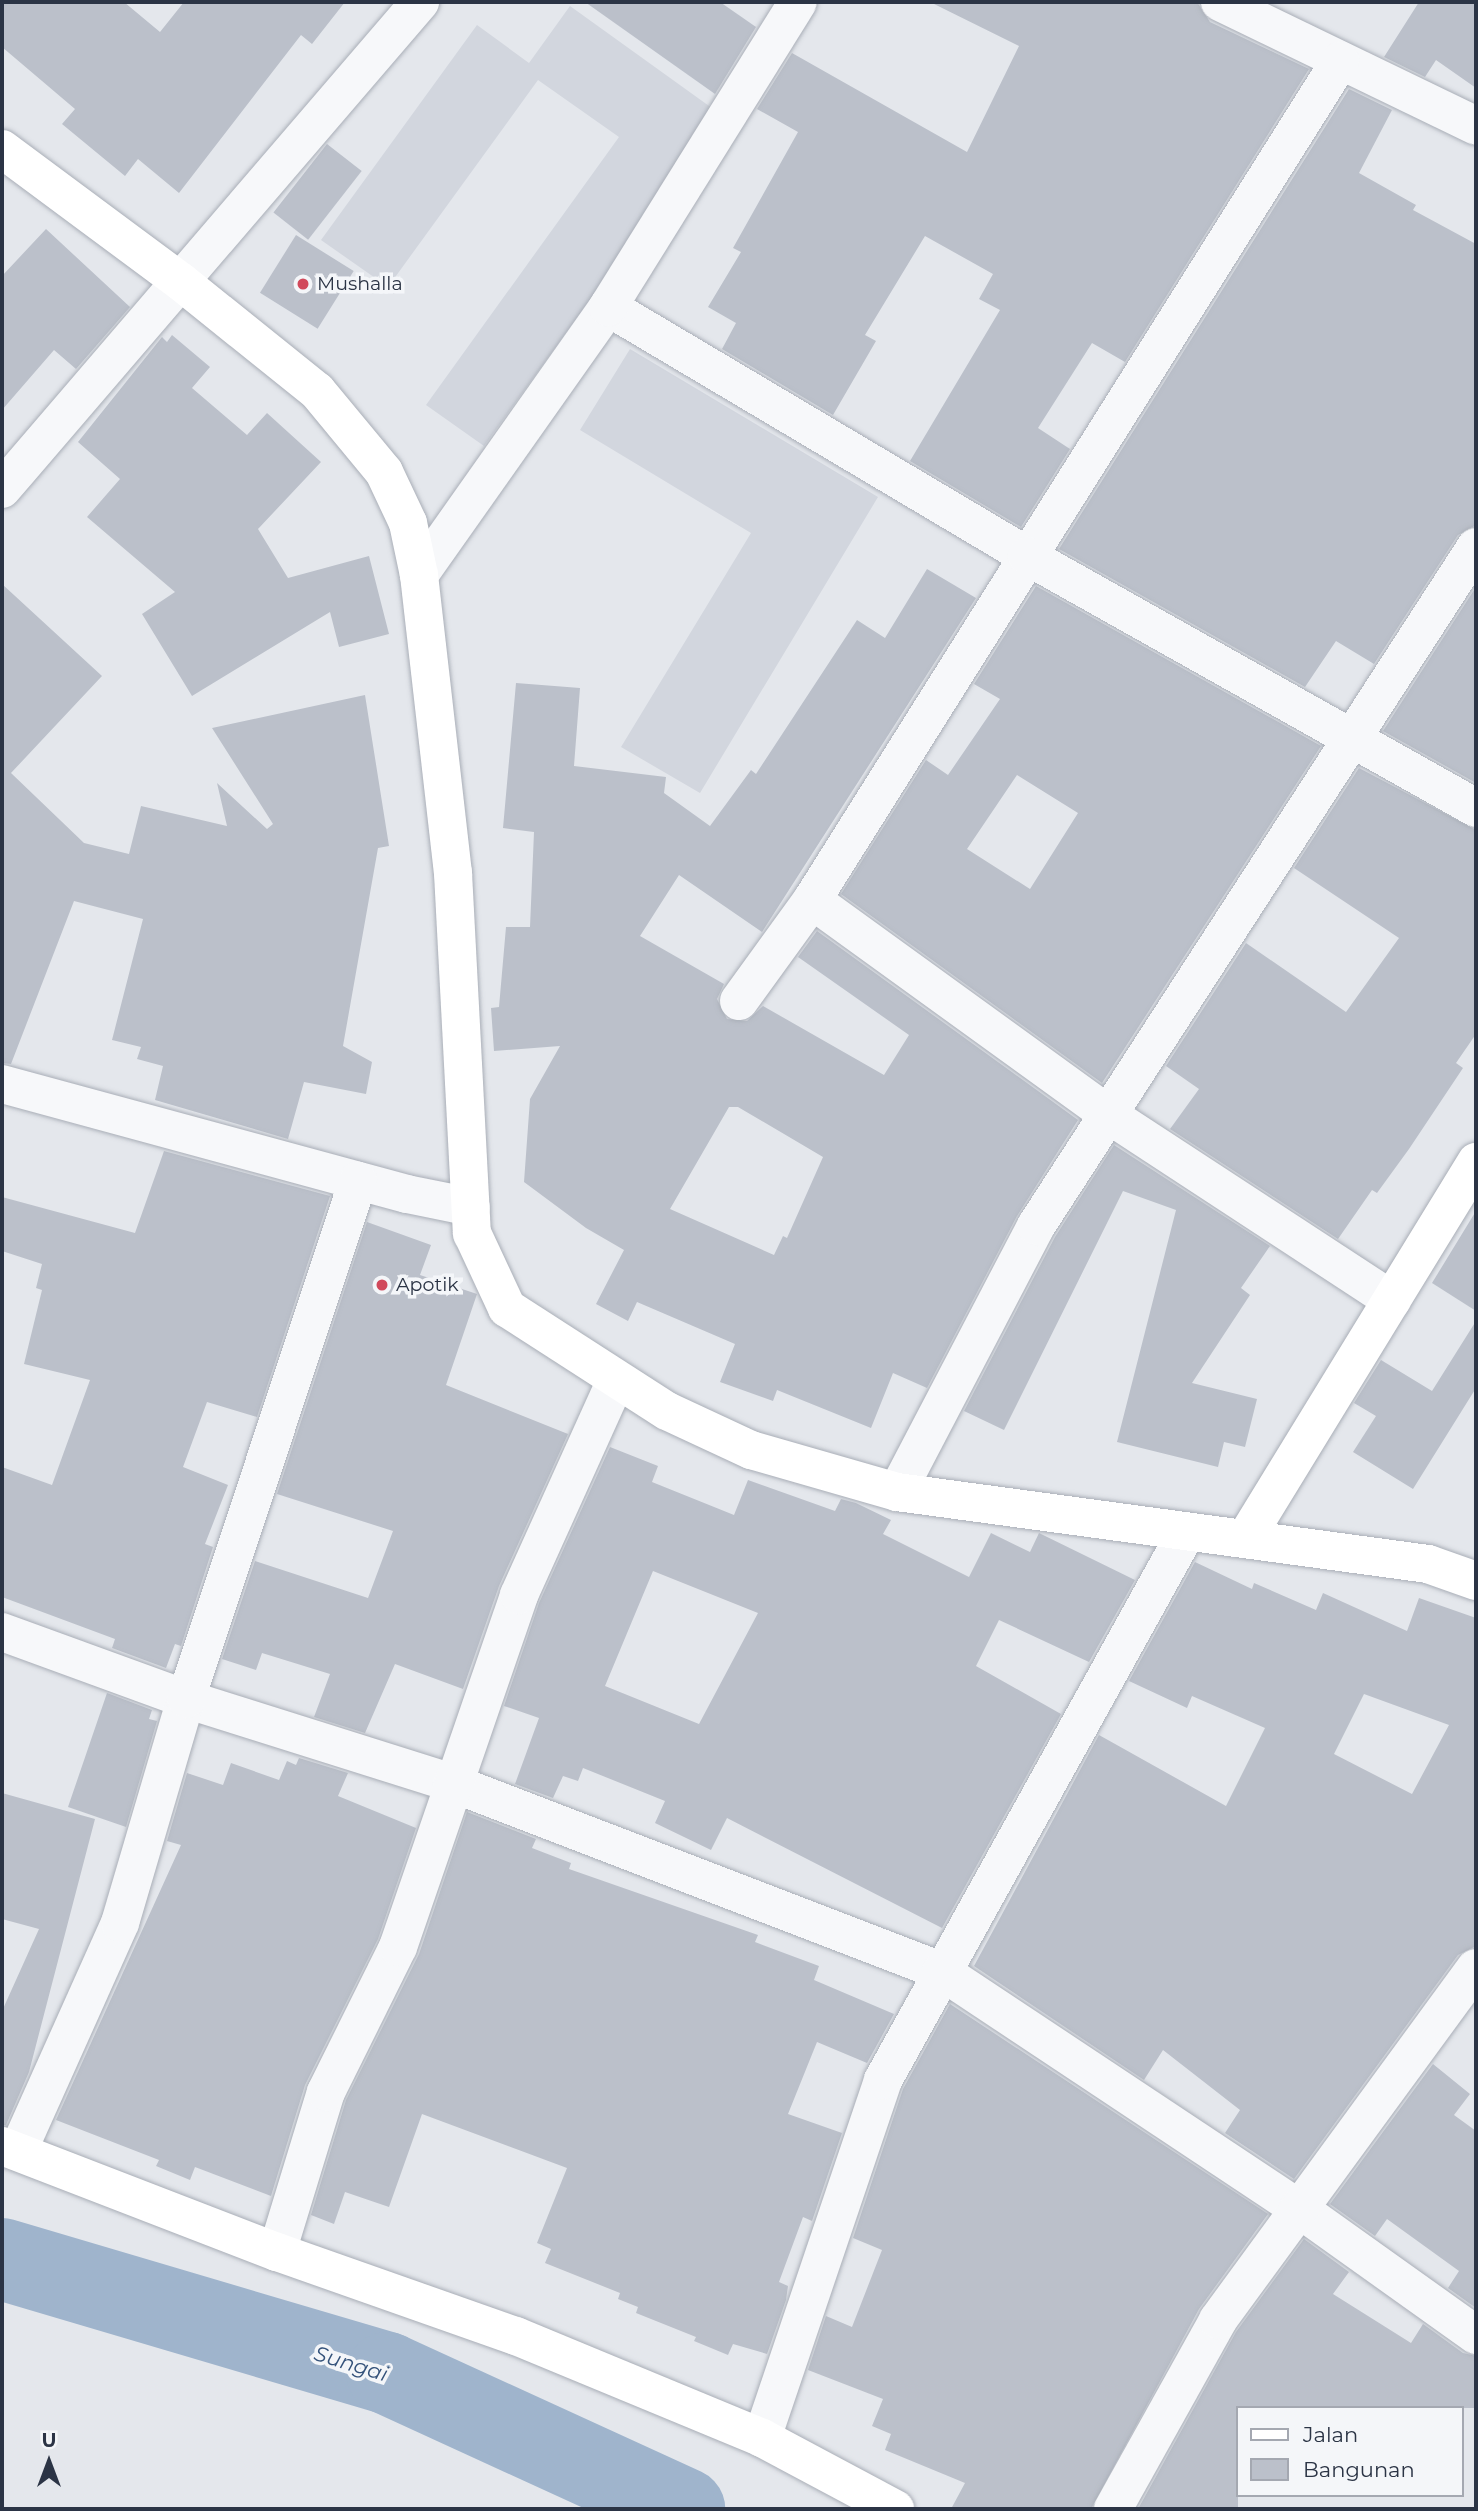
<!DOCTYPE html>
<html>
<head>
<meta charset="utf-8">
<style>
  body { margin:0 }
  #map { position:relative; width:1478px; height:2511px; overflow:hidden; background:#e4e7ec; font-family:Montserrat,sans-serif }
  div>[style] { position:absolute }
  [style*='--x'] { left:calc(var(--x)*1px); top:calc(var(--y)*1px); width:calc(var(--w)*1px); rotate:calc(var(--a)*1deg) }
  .built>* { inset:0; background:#d2d6de }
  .river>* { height:82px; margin:-41px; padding:0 41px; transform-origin:41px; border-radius:41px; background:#9fb4cc }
  .building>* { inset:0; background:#bbc0ca; transform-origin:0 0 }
  .roads { filter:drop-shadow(0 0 2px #a9aeb7) drop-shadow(0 0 2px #a9aeb7) }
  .street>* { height:38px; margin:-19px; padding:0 19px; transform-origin:19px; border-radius:19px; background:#f7f8fa }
  .secondary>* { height:38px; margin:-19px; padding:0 19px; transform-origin:19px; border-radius:19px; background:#fff }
  .dots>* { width:19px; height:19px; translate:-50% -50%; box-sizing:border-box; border:4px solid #f4f6f9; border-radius:50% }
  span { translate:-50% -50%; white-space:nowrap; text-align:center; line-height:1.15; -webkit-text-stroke:7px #f4f6f9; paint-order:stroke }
  .poi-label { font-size:19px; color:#2b3445 }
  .left { translate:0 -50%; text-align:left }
  .water-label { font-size:21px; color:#34527a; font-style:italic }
  .frame { position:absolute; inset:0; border:4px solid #2b3445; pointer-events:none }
  .legend { position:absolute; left:1236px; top:2406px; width:228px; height:91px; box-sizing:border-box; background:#f4f6f9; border:2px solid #a4a8b1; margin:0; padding:9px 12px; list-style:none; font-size:21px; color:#2b3445 }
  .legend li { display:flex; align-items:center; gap:14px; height:35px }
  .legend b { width:35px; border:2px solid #a4a8b1 }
  .north { position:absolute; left:14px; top:2427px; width:70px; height:70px; -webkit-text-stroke:5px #f4f6f9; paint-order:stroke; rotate:0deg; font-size:19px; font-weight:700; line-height:28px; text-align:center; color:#2b3445 }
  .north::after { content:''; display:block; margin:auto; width:24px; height:32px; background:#2b3445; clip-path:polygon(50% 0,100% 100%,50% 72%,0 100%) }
</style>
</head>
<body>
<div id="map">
  <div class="built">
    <div style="clip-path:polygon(570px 6px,723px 116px,484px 446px,426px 405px,619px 137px,538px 80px,388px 287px,321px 240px,477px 25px,529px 63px)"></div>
    <div style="clip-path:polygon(630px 349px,878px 497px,700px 793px,621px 747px,751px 533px,580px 430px)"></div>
  </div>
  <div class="river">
    <div style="--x:2;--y:2259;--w:402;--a:16.5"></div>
    <div style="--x:387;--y:2373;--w:327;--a:24.6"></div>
  </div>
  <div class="building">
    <div style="clip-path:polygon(2px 2px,124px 2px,160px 32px,184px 2px,345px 2px,312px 44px,301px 35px,179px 193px,138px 159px,125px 176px,62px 124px,75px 109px,2px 47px)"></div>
    <div style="clip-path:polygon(585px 2px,720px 2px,756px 27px,715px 94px)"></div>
    <div style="clip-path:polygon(930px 2px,1197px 2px,1210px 22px,1309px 69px,1125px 362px,1092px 343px,1038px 428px,1070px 449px,1021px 527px,910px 461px,1000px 310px,979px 299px,993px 274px,925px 236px,865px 335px,876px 341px,833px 415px,722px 349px,736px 323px,708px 307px,741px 252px,733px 248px,798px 132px,757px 109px,792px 53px,967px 152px,1019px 46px)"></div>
    <div style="clip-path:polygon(1419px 2px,1476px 2px,1476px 88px,1436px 60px,1425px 77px,1384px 57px)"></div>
    <div style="clip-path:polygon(1349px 89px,1392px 110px,1359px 173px,1416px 205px,1413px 210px,1476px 244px,1476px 525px,1458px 535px,1374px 664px,1336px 641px,1305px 687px,1059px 549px)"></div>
    <div style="left:327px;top:144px;width:44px;height:87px;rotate:38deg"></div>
    <div style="clip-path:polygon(46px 229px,130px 307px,76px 369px,54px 350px,2px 410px,2px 276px)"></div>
    <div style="left:296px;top:235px;width:68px;height:68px;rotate:32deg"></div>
    <div style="clip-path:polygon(172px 335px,210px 367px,192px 388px,247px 435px,267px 413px,321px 462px,258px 529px,288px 578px,369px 556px,389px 634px,339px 647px,330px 612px,192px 696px,142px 614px,175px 592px,87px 517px,120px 479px,78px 442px,162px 337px,167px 342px)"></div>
    <div style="clip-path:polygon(evenodd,927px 569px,976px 598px,762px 932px,679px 875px,640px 936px,724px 984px,717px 999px,727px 1019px,747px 1021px,763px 1006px,884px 1075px,909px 1035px,798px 957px,817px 931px,1078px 1120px,1017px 1216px,927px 1388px,893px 1373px,871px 1428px,777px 1390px,773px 1401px,720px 1382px,735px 1344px,637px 1302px,628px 1321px,596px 1304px,624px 1250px,586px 1228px,524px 1182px,530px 1099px,560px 1046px,494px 1051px,491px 1008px,499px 1007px,506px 927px,530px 927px,534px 832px,503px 828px,516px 683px,580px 688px,574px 766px,666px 777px,664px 793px,710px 826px,751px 770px,756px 774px,857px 620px,885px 638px,927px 569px,729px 1107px,738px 1107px,823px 1157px,787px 1238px,783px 1236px,774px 1255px,670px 1209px,729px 1107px)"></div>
    <div style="clip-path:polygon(2px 584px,102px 676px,11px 773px,84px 843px,129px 854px,141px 806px,227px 826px,217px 783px,267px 829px,273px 824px,212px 728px,365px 695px,389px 846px,378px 848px,343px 1046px,372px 1062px,366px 1094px,304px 1082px,288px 1139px,155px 1100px,163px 1066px,137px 1059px,141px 1047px,112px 1040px,143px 919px,74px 901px,11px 1064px,2px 1063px)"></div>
    <div style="clip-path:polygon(evenodd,1036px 586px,1321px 746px,1102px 1083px,841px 894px,926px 760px,948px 775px,1000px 699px,974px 684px,1036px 586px,1017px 775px,1078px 813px,1030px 889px,967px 849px,1017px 775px)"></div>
    <div style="clip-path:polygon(1476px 587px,1476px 783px,1383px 731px)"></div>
    <div style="clip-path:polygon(1359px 768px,1476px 830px,1476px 1034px,1456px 1063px,1463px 1068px,1409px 1149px,1377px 1193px,1372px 1190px,1338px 1239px,1170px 1129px,1199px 1089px,1166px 1066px,1246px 943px,1346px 1012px,1399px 938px,1294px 868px)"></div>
    <div style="clip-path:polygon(1114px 1145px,1270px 1246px,1241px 1288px,1250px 1295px,1192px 1383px,1257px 1399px,1245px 1447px,1224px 1442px,1218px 1467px,1117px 1442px,1176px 1210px,1123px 1191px,1004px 1430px,964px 1411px,1055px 1237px)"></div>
    <div style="clip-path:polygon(164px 1151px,330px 1196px,257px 1417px,207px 1402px,183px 1467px,228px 1485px,205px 1544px,213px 1547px,181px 1646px,175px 1644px,166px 1668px,112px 1648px,115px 1639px,2px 1597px,2px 1467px,52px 1485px,90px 1380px,24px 1364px,42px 1290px,36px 1288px,42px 1264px,2px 1251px,2px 1197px,135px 1233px)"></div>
    <div style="clip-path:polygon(1476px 1211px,1476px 1311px,1432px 1283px)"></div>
    <div style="clip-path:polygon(367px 1222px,431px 1245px,420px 1275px,477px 1294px,446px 1385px,568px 1434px,499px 1586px,463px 1689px,395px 1664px,365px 1733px,314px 1717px,330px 1674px,262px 1653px,256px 1670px,222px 1659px,255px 1561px,368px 1598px,393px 1531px,277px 1494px)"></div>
    <div style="clip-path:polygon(1476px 1321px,1476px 1388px,1413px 1489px,1353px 1452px,1376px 1416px,1354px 1403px,1381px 1360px,1432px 1391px)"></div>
    <div style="clip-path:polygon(evenodd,610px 1447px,658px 1466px,652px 1482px,734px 1515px,748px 1480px,835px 1511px,841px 1499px,856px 1503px,891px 1520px,883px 1534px,969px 1577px,991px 1533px,1030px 1552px,1039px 1533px,1135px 1580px,1089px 1662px,999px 1620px,976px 1666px,1061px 1714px,942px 1928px,727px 1818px,711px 1850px,655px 1823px,665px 1801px,583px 1768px,578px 1781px,563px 1776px,553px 1798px,515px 1784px,539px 1718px,504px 1706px,539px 1603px,610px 1447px,653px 1571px,758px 1613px,699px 1724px,605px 1686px,653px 1571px)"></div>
    <div style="clip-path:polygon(evenodd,1195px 1562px,1252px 1589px,1254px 1583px,1316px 1610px,1323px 1593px,1407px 1631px,1419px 1598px,1476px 1618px,1476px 1946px,1458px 1955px,1294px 2179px,1225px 2133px,1240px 2110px,1163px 2050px,1144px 2080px,974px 1966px,1099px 1735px,1226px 1806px,1265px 1728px,1192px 1696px,1187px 1708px,1129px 1681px,1195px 1562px,1364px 1694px,1449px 1725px,1412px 1794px,1334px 1754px,1364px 1694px)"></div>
    <div style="clip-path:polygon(107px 1693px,152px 1710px,149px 1719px,157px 1721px,126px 1827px,68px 1807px)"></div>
    <div style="clip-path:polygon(299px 1758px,348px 1773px,338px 1796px,416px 1828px,378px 1939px,305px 2085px,271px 2196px,195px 2167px,190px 2180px,156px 2166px,159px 2160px,56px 2120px,181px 1845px,167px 1841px,187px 1773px,223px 1785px,231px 1763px,279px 1780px,287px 1761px,296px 1765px)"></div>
    <div style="clip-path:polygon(2px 1793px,95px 1819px,29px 2072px,6px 2125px,2px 2125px,2px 2011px,39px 1929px,2px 1919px)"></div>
    <div style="clip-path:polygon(467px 1812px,536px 1839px,532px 1848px,571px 1863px,569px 1869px,758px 1935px,755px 1942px,819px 1966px,814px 1980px,894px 2014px,867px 2063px,817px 2042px,788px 2114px,842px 2133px,812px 2221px,803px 2217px,779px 2282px,788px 2286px,786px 2300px,767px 2354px,733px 2344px,728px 2355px,694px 2341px,696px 2337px,636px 2313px,638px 2307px,618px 2299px,620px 2293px,545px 2263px,551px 2249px,537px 2243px,567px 2168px,422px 2114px,389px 2207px,345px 2192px,334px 2224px,311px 2215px,346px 2100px,419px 1954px)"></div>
    <div style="clip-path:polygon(950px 2004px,1268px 2214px,1199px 2309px,1091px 2509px,951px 2509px,965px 2483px,885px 2450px,891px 2434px,872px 2426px,883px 2399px,808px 2370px,826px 2316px,852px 2327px,882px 2250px,853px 2238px,903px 2089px)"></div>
    <div style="clip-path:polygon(1433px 2064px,1470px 2094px,1454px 2115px,1476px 2131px,1476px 2308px,1448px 2288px,1459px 2271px,1387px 2219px,1375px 2236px,1330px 2204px)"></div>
    <div style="clip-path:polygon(1304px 2239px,1349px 2272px,1333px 2294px,1411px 2343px,1423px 2324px,1463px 2353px,1476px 2356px,1476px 2408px,1238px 2408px,1238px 2509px,1138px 2509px,1236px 2332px)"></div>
  </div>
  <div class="roads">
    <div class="street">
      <div style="--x:1220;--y:2;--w:284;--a:25.8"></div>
      <div style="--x:1340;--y:61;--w:991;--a:122.18"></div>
      <div style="--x:812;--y:900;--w:367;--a:35.9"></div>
      <div style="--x:1109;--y:1115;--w:338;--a:33.2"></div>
      <div style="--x:608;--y:307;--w:487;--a:30.7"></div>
      <div style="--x:1027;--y:556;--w:515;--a:29.3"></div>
      <div style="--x:2;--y:489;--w:642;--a:-49.36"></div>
      <div style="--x:419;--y:575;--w:328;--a:-54.8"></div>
      <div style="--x:608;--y:307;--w:359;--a:-58.1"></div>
      <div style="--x:739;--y:1001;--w:125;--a:-54.1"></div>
      <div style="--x:2;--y:1084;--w:420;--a:15.2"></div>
      <div style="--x:407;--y:1194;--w:65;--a:11.5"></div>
      <div style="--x:897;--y:1492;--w:300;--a:-62.4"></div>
      <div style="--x:1036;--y:1226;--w:809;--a:-57.06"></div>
      <div style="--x:2;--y:1632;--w:196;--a:20"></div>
      <div style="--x:186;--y:1699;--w:279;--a:17.5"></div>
      <div style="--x:452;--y:1783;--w:524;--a:21.03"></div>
      <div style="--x:941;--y:1971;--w:429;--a:33.6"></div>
      <div style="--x:1298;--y:2208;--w:219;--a:35.5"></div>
      <div style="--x:18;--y:2151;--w:250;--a:-65.9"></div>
      <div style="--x:120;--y:1923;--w:234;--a:-73.6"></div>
      <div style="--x:186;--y:1699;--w:546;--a:-71.63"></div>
      <div style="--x:277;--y:2252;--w:167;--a:-73"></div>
      <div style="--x:326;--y:2092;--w:162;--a:-63.6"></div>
      <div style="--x:398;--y:1947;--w:372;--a:-71"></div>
      <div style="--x:519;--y:1595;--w:236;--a:-65.7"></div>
      <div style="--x:762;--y:2438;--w:378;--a:-71.3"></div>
      <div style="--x:883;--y:2080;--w:625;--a:-61.02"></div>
      <div style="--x:1113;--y:2509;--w:216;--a:-60.9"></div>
      <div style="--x:1218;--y:2320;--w:436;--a:-53.8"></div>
    </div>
    <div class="secondary">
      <div style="--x:2;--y:149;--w:222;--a:36.6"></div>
      <div style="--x:180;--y:281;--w:176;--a:38.8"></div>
      <div style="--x:317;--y:391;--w:105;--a:50.4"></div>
      <div style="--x:384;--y:472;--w:56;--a:64.8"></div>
      <div style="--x:408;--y:523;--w:53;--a:78.1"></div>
      <div style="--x:419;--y:575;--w:300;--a:83.5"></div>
      <div style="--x:453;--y:873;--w:361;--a:87"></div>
      <div style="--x:472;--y:1233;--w:83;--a:65"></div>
      <div style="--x:507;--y:1308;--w:190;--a:32.8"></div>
      <div style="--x:667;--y:1411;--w:93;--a:24.9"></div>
      <div style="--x:751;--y:1450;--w:152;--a:16"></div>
      <div style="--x:897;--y:1492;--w:536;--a:7.72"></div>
      <div style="--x:1428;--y:1564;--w:51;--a:19.5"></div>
      <div style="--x:1247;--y:1536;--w:439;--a:-58.5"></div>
      <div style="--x:2;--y:2146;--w:295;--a:21.1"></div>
      <div style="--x:277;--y:2252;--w:253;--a:19.4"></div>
      <div style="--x:516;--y:2336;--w:266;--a:22.5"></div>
      <div style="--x:762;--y:2438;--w:151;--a:28.1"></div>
    </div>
  </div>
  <div class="dots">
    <div style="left:303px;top:284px;background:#d1495b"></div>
    <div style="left:382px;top:1285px;background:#d1495b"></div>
  </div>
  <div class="poi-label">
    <span class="left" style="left:317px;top:284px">Mushalla</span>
    <span class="left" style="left:396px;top:1285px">Apotik</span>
  </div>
  <div class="water-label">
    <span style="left:351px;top:2364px;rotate:17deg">Sungai</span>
  </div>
  <div class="frame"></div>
  <ul class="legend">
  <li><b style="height:9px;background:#fff"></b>Jalan</li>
  <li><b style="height:19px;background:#bbc0ca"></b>Bangunan</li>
  </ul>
  <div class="north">U</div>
</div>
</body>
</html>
